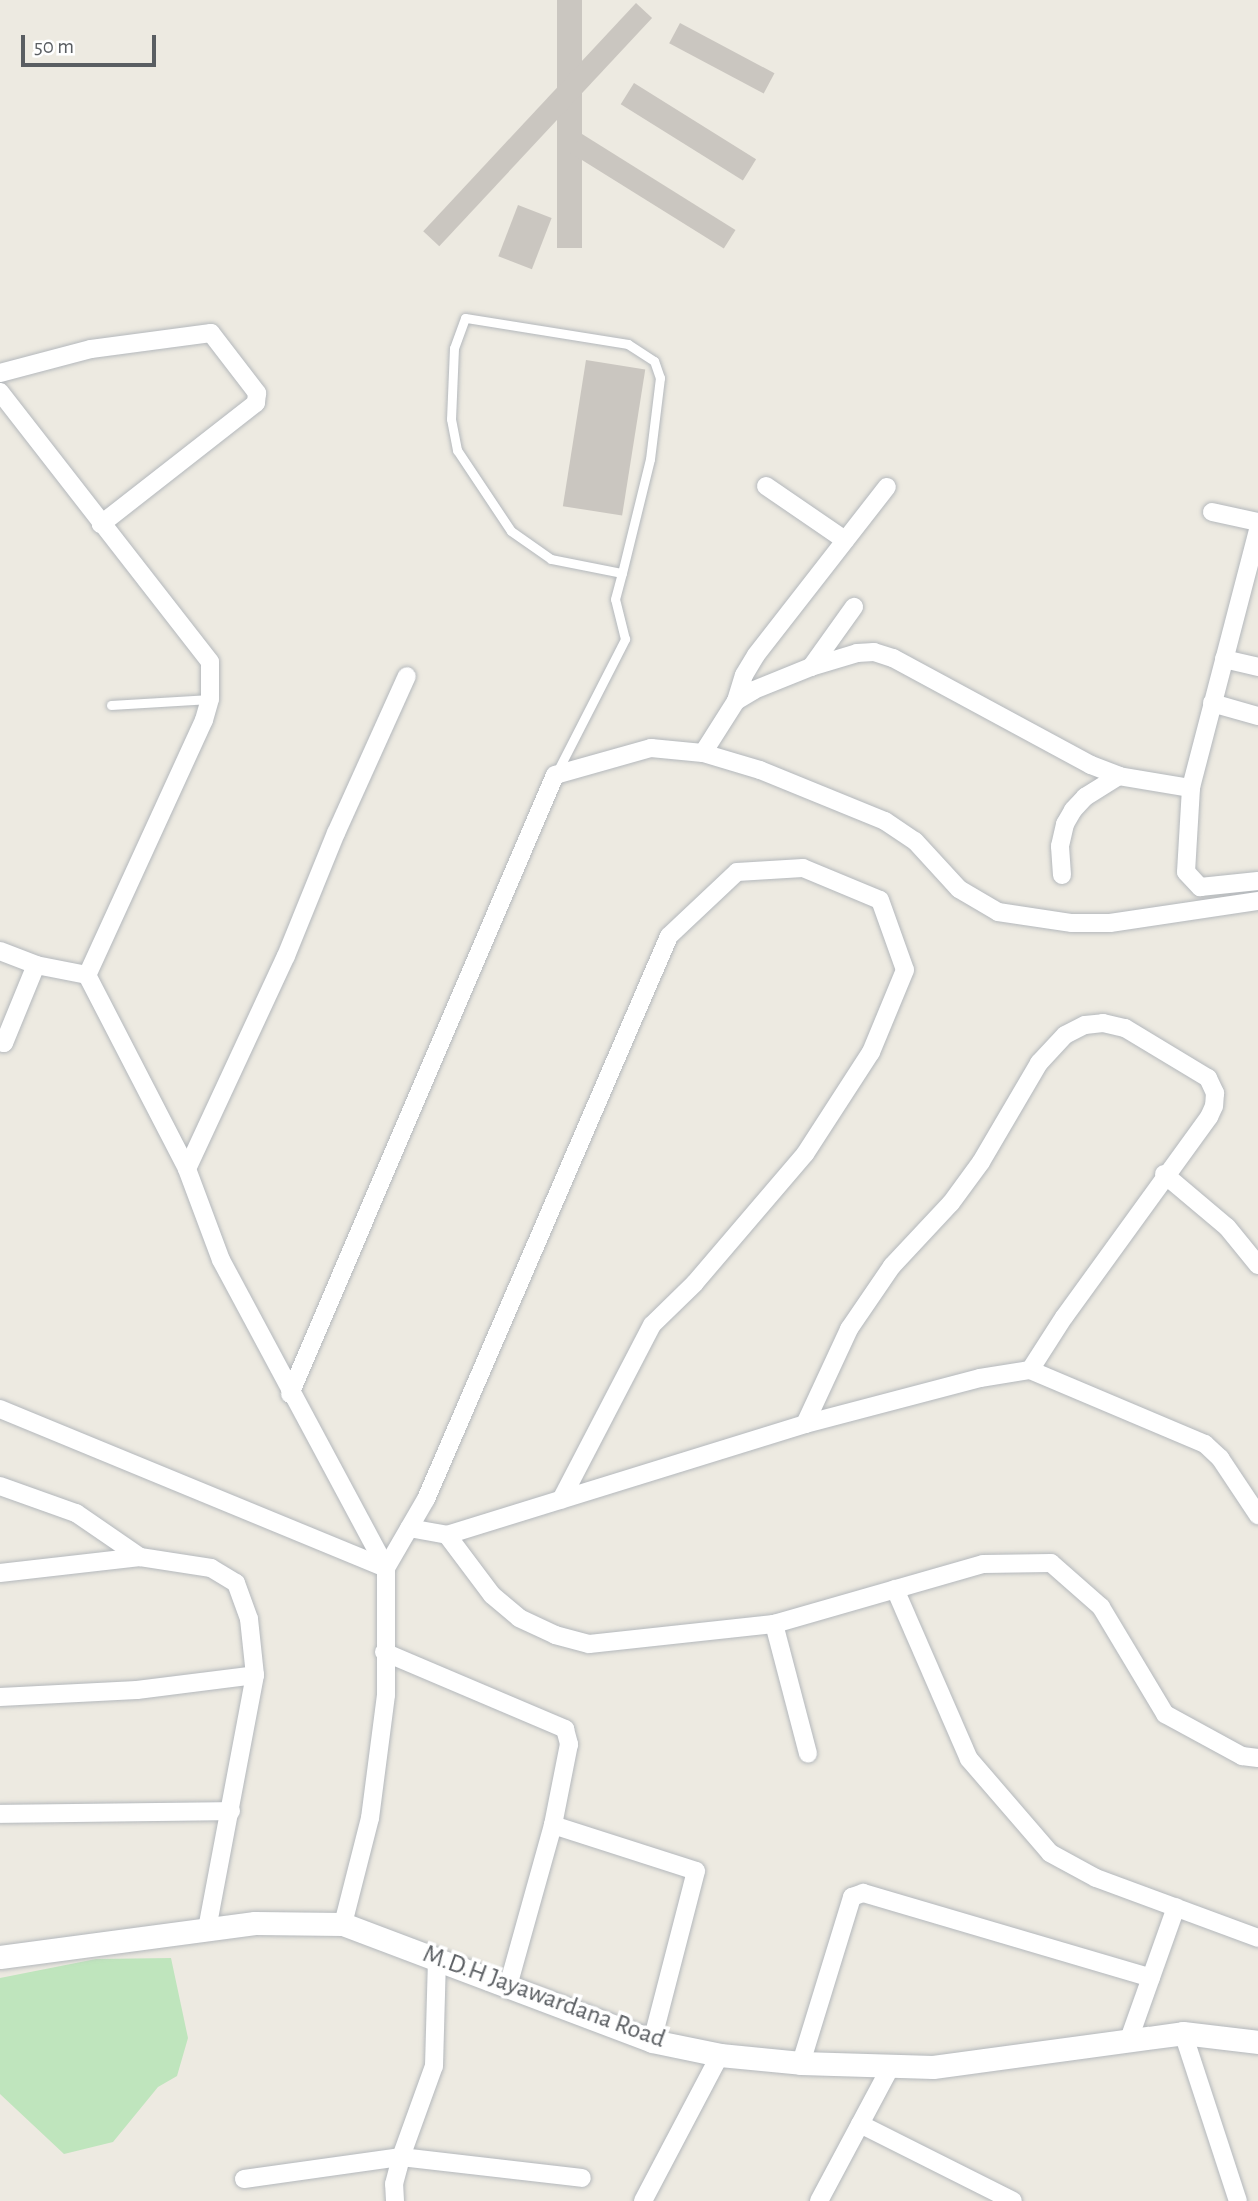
<!DOCTYPE html>
<html>
<head>
<meta charset="utf-8">
<style>
  body { margin:0 }
  #map { position:relative; width:1258px; height:2201px; overflow:hidden; background:#edeae1; font-family:"Alegreya Sans",sans-serif }
  div>[style] { position:absolute }
  [style*='--x'] { left:calc(var(--x)*1px); top:calc(var(--y)*1px); width:calc(var(--w)*1px); rotate:calc(var(--a)*1deg) }
  .green>* { inset:0; background:#bfe5bd }
  .building>* { inset:0; background:#cac6c0; transform-origin:0 0 }
  .roads { filter:drop-shadow(0 0 2px #b4b8bc) drop-shadow(0 0 2px #b4b8bc) }
  .service>* { height:9px; margin:-4.5px; padding:0 4.5px; transform-origin:4.5px; border-radius:4.5px; background:#fff }
  .minor>* { height:18px; margin:-9px; padding:0 9px; transform-origin:9px; border-radius:9px; background:#fff }
  .tertiary>* { height:23px; margin:-11.5px; padding:0 11.5px; transform-origin:11.5px; border-radius:11.5px; background:#fff }
  span { translate:-50% -50%; white-space:nowrap; text-align:center; line-height:1.15; -webkit-text-stroke:7px #fff; paint-order:stroke }
  .street-label { font-size:26px; color:#5a5e62 }
  .scale { position:absolute; left:21px; top:35px; width:135px; height:32px; box-sizing:border-box; border:4px solid #5a5e62; border-top:0; padding-left:9px; font-size:21px; line-height:24px; white-space:nowrap; color:#5a5e62; -webkit-text-stroke:5px #fff; paint-order:stroke }
</style>
</head>
<body>
<div id="map">
  <div class="green">
    <div style="clip-path:polygon(171px 1958px,188px 2038px,177px 2076px,158px 2087px,113px 2142px,64px 2154px,0 2094px,0 1978px,96px 1959px)"></div>
  </div>
  <div class="building">
    <div style="left:557px;top:0;width:25px;height:248px"></div>
    <div style="left:636px;top:3px;width:22px;height:312px;rotate:43deg"></div>
    <div style="left:680px;top:23px;width:107px;height:23px;rotate:28deg"></div>
    <div style="left:634px;top:83px;width:144px;height:25px;rotate:32deg"></div>
    <div style="left:582px;top:134px;width:181px;height:22px;rotate:32deg"></div>
    <div style="left:518px;top:205px;width:36px;height:55px;rotate:21deg"></div>
    <div style="left:586px;top:360px;width:60px;height:148px;rotate:9deg"></div>
  </div>
  <div class="roads">
    <div class="service">
      <div style="--x:111;--y:705;--w:99;--a:-3.5"></div>
      <div style="--x:556;--y:774;--w:152;--a:-62.9"></div>
      <div style="--x:625;--y:639;--w:41;--a:-104"></div>
      <div style="--x:615;--y:599;--w:27;--a:-75"></div>
      <div style="--x:622;--y:573;--w:117;--a:-76.2"></div>
      <div style="--x:650;--y:459;--w:82;--a:-83"></div>
      <div style="--x:660;--y:378;--w:18;--a:-109"></div>
      <div style="--x:654;--y:361;--w:31;--a:-147"></div>
      <div style="--x:628;--y:344;--w:165;--a:-170.9"></div>
      <div style="--x:465;--y:318;--w:32;--a:110"></div>
      <div style="--x:454;--y:348;--w:71;--a:92.4"></div>
      <div style="--x:451;--y:419;--w:32;--a:79"></div>
      <div style="--x:457;--y:450;--w:97;--a:56.3"></div>
      <div style="--x:511;--y:531;--w:49;--a:35"></div>
      <div style="--x:551;--y:559;--w:72;--a:11.2"></div>
    </div>
    <div class="minor">
      <div style="--x:0;--y:373;--w:94;--a:-14.8"></div>
      <div style="--x:91;--y:349;--w:121;--a:-7.6"></div>
      <div style="--x:211;--y:333;--w:76;--a:52.5"></div>
      <div style="--x:257;--y:393;--w:10;--a:96"></div>
      <div style="--x:256;--y:403;--w:197;--a:142"></div>
      <div style="--x:0;--y:392;--w:342;--a:52.1"></div>
      <div style="--x:210;--y:662;--w:37;--a:90"></div>
      <div style="--x:210;--y:699;--w:22;--a:106"></div>
      <div style="--x:204;--y:720;--w:281;--a:114.6"></div>
      <div style="--x:87;--y:975;--w:218;--a:62.7"></div>
      <div style="--x:187;--y:1169;--w:97;--a:69.5"></div>
      <div style="--x:221;--y:1260;--w:349;--a:61.8"></div>
      <div style="--x:386;--y:1568;--w:127;--a:90"></div>
      <div style="--x:386;--y:1695;--w:124;--a:97.4"></div>
      <div style="--x:370;--y:1818;--w:109;--a:104.3"></div>
      <div style="--x:766;--y:486;--w:96;--a:34.4"></div>
      <div style="--x:1212;--y:512;--w:47;--a:12.3"></div>
      <div style="--x:1258;--y:530;--w:267;--a:104.6"></div>
      <div style="--x:1191;--y:788;--w:84;--a:93.4"></div>
      <div style="--x:1186;--y:872;--w:21;--a:47"></div>
      <div style="--x:1200;--y:887;--w:58;--a:-5.9"></div>
      <div style="--x:1224;--y:659;--w:35;--a:13"></div>
      <div style="--x:811;--y:667;--w:74;--a:-54.4"></div>
      <div style="--x:736;--y:701;--w:27;--a:-73"></div>
      <div style="--x:744;--y:675;--w:23;--a:-59"></div>
      <div style="--x:756;--y:655;--w:213;--a:-52.1"></div>
      <div style="--x:1212;--y:703;--w:48;--a:15.8"></div>
      <div style="--x:703;--y:753;--w:62;--a:-57.6"></div>
      <div style="--x:736;--y:701;--w:21;--a:-31"></div>
      <div style="--x:754;--y:690;--w:61;--a:-22"></div>
      <div style="--x:811;--y:667;--w:48;--a:-16.9"></div>
      <div style="--x:857;--y:653;--w:17;--a:-3"></div>
      <div style="--x:874;--y:652;--w:20;--a:18"></div>
      <div style="--x:893;--y:658;--w:225;--a:28.4"></div>
      <div style="--x:1091;--y:765;--w:30;--a:21"></div>
      <div style="--x:1119;--y:776;--w:73;--a:9.5"></div>
      <div style="--x:1062;--y:875;--w:29;--a:-94"></div>
      <div style="--x:1060;--y:846;--w:23;--a:-77"></div>
      <div style="--x:1065;--y:824;--w:16;--a:-60"></div>
      <div style="--x:1073;--y:810;--w:18;--a:-47"></div>
      <div style="--x:1085;--y:797;--w:40;--a:-32"></div>
      <div style="--x:0;--y:951;--w:39;--a:21"></div>
      <div style="--x:36;--y:965;--w:52;--a:11.1"></div>
      <div style="--x:0;--y:1042;--w:4;--a:14"></div>
      <div style="--x:4;--y:1043;--w:84;--a:-67.7"></div>
      <div style="--x:187;--y:1169;--w:235;--a:-65.1"></div>
      <div style="--x:286;--y:956;--w:133;--a:-67.9"></div>
      <div style="--x:336;--y:833;--w:172;--a:-65.7"></div>
      <div style="--x:1164;--y:1174;--w:82;--a:40.1"></div>
      <div style="--x:1227;--y:1227;--w:49;--a:50.8"></div>
      <div style="--x:290;--y:1394;--w:673;--a:-66.82"></div>
      <div style="--x:555;--y:775;--w:100;--a:-15.7"></div>
      <div style="--x:651;--y:748;--w:52;--a:5.5"></div>
      <div style="--x:703;--y:753;--w:59;--a:16.6"></div>
      <div style="--x:760;--y:770;--w:135;--a:22.2"></div>
      <div style="--x:885;--y:821;--w:36;--a:34"></div>
      <div style="--x:915;--y:841;--w:65;--a:47.5"></div>
      <div style="--x:959;--y:889;--w:45;--a:30.5"></div>
      <div style="--x:998;--y:912;--w:75;--a:8.5"></div>
      <div style="--x:1072;--y:923;--w:38;--a:0"></div>
      <div style="--x:1110;--y:923;--w:150;--a:-8.5"></div>
      <div style="--x:0;--y:1409;--w:417;--a:22.4"></div>
      <div style="--x:386;--y:1568;--w:80;--a:-59.9"></div>
      <div style="--x:426;--y:1499;--w:613;--a:-66.65"></div>
      <div style="--x:669;--y:936;--w:93;--a:-43.3"></div>
      <div style="--x:737;--y:872;--w:66;--a:-3.5"></div>
      <div style="--x:803;--y:868;--w:83;--a:22.6"></div>
      <div style="--x:880;--y:900;--w:74;--a:70.3"></div>
      <div style="--x:905;--y:970;--w:89;--a:112.5"></div>
      <div style="--x:871;--y:1052;--w:121;--a:122.9"></div>
      <div style="--x:805;--y:1154;--w:170;--a:130.5"></div>
      <div style="--x:695;--y:1283;--w:60;--a:135.7"></div>
      <div style="--x:652;--y:1325;--w:197;--a:117.5"></div>
      <div style="--x:805;--y:1424;--w:105;--a:-65.1"></div>
      <div style="--x:849;--y:1329;--w:76;--a:-55.7"></div>
      <div style="--x:892;--y:1266;--w:86;--a:-46.9"></div>
      <div style="--x:951;--y:1203;--w:51;--a:-53.8"></div>
      <div style="--x:981;--y:1162;--w:115;--a:-59.6"></div>
      <div style="--x:1039;--y:1063;--w:38;--a:-47"></div>
      <div style="--x:1065;--y:1035;--w:22;--a:-27"></div>
      <div style="--x:1085;--y:1025;--w:18;--a:-6"></div>
      <div style="--x:1103;--y:1023;--w:23;--a:13"></div>
      <div style="--x:1125;--y:1028;--w:97;--a:31.1"></div>
      <div style="--x:1208;--y:1078;--w:17;--a:65"></div>
      <div style="--x:1215;--y:1093;--w:13;--a:94"></div>
      <div style="--x:1214;--y:1106;--w:12;--a:114"></div>
      <div style="--x:1209;--y:1117;--w:247;--a:125.9"></div>
      <div style="--x:1064;--y:1317;--w:63;--a:122.7"></div>
      <div style="--x:0;--y:1486;--w:81;--a:19.6"></div>
      <div style="--x:76;--y:1513;--w:78;--a:34.5"></div>
      <div style="--x:409;--y:1528;--w:39;--a:10"></div>
      <div style="--x:447;--y:1535;--w:375;--a:-17.2"></div>
      <div style="--x:805;--y:1424;--w:181;--a:-14.7"></div>
      <div style="--x:980;--y:1378;--w:51;--a:-9.1"></div>
      <div style="--x:1030;--y:1370;--w:190;--a:22.9"></div>
      <div style="--x:1205;--y:1444;--w:21;--a:43"></div>
      <div style="--x:1220;--y:1458;--w:69;--a:56.3"></div>
      <div style="--x:447;--y:1535;--w:75;--a:53.1"></div>
      <div style="--x:492;--y:1595;--w:35;--a:40"></div>
      <div style="--x:519;--y:1618;--w:40;--a:25"></div>
      <div style="--x:555;--y:1635;--w:35;--a:15"></div>
      <div style="--x:589;--y:1644;--w:186;--a:-6.2"></div>
      <div style="--x:774;--y:1624;--w:217;--a:-16"></div>
      <div style="--x:983;--y:1564;--w:68;--a:-0.8"></div>
      <div style="--x:1051;--y:1563;--w:67;--a:41.3"></div>
      <div style="--x:1101;--y:1607;--w:125;--a:59.1"></div>
      <div style="--x:1165;--y:1714;--w:88;--a:28.6"></div>
      <div style="--x:1242;--y:1756;--w:16;--a:7"></div>
      <div style="--x:0;--y:1573;--w:141;--a:-6.5"></div>
      <div style="--x:140;--y:1557;--w:72;--a:8.8"></div>
      <div style="--x:211;--y:1568;--w:29;--a:31"></div>
      <div style="--x:236;--y:1583;--w:38;--a:70"></div>
      <div style="--x:249;--y:1619;--w:56;--a:83.9"></div>
      <div style="--x:255;--y:1675;--w:258;--a:100.7"></div>
      <div style="--x:895;--y:1589;--w:185;--a:66.5"></div>
      <div style="--x:969;--y:1759;--w:124;--a:49.2"></div>
      <div style="--x:1050;--y:1853;--w:52;--a:28.5"></div>
      <div style="--x:1096;--y:1878;--w:173;--a:20.3"></div>
      <div style="--x:774;--y:1624;--w:134;--a:75.3"></div>
      <div style="--x:384;--y:1652;--w:197;--a:23"></div>
      <div style="--x:565;--y:1729;--w:16;--a:75"></div>
      <div style="--x:569;--y:1744;--w:83;--a:101.2"></div>
      <div style="--x:553;--y:1825;--w:167;--a:105.6"></div>
      <div style="--x:0;--y:1697;--w:137;--a:-2.9"></div>
      <div style="--x:137;--y:1690;--w:119;--a:-7.2"></div>
      <div style="--x:0;--y:1814;--w:231;--a:-0.7"></div>
      <div style="--x:553;--y:1825;--w:150;--a:17.8"></div>
      <div style="--x:696;--y:1871;--w:176;--a:104.5"></div>
      <div style="--x:1183;--y:2033;--w:177;--a:71.9"></div>
      <div style="--x:1128;--y:2042;--w:143;--a:-70.4"></div>
      <div style="--x:801;--y:2063;--w:174;--a:-72.9"></div>
      <div style="--x:852;--y:1897;--w:12;--a:-20"></div>
      <div style="--x:863;--y:1893;--w:300;--a:16.4"></div>
      <div style="--x:860;--y:2124;--w:171;--a:26.7"></div>
      <div style="--x:244;--y:2179;--w:159;--a:-8"></div>
      <div style="--x:401;--y:2157;--w:182;--a:6.6"></div>
      <div style="--x:395;--y:2201;--w:17;--a:-93"></div>
      <div style="--x:394;--y:2184;--w:28;--a:-75"></div>
      <div style="--x:401;--y:2157;--w:97;--a:-70.1"></div>
      <div style="--x:434;--y:2066;--w:109;--a:-88.4"></div>
      <div style="--x:643;--y:2201;--w:165;--a:-62.2"></div>
      <div style="--x:819;--y:2201;--w:153;--a:-61.9"></div>
    </div>
    <div class="tertiary">
      <div style="--x:0;--y:1957;--w:257;--a:-7.6"></div>
      <div style="--x:255;--y:1923;--w:88;--a:0.7"></div>
      <div style="--x:343;--y:1924;--w:330;--a:20.7"></div>
      <div style="--x:652;--y:2041;--w:69;--a:11.6"></div>
      <div style="--x:720;--y:2055;--w:81;--a:5.6"></div>
      <div style="--x:801;--y:2063;--w:132;--a:1.7"></div>
      <div style="--x:933;--y:2067;--w:252;--a:-7.7"></div>
      <div style="--x:1183;--y:2033;--w:76;--a:6.8"></div>
    </div>
  </div>
  <div class="street-label">
    <span style="left:544px;top:1997px;rotate:20deg">M.D.H Jayawardana Road</span>
  </div>
  <div class="scale">50 m</div>
</div>
</body>
</html>
